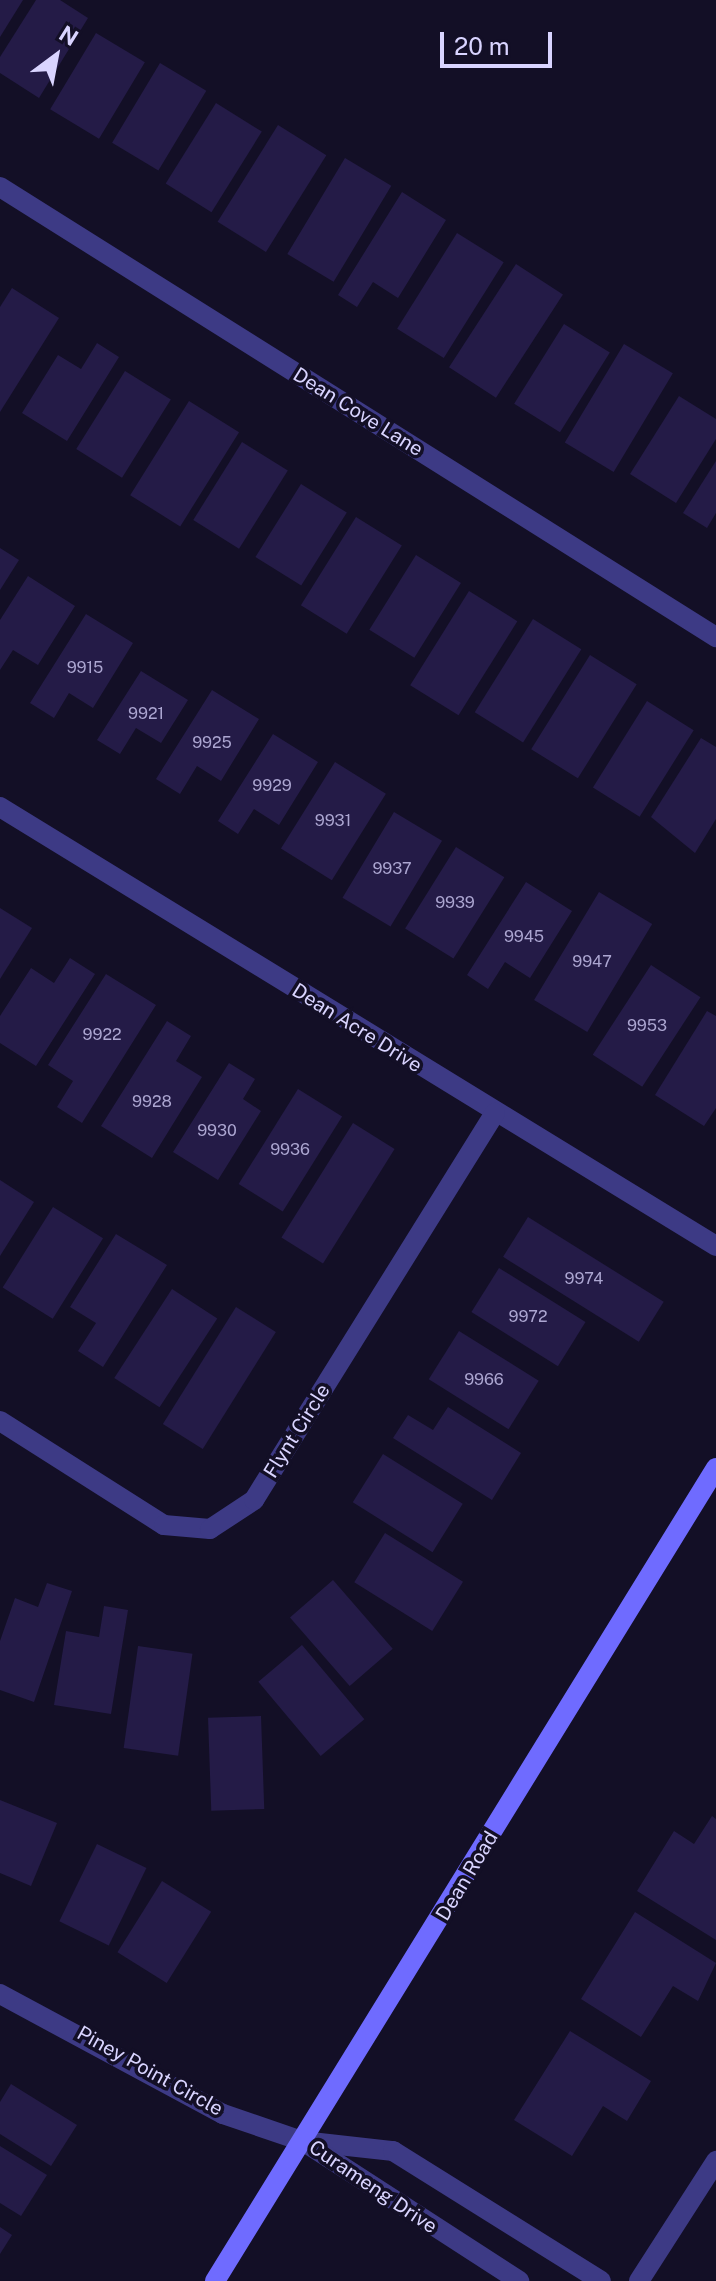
<!DOCTYPE html>
<html>
<head>
<meta charset="utf-8">
<style>
  body { margin:0 }
  #map { position:relative; width:716px; height:2281px; overflow:hidden; background:#130f26; font-family:"Public Sans",sans-serif }
  div>[style] { position:absolute }
  [style*='--x'] { left:calc(var(--x)*1px); top:calc(var(--y)*1px); width:calc(var(--w)*1px); rotate:calc(var(--a)*1deg) }
  .building>* { inset:0; background:#241b47; transform-origin:0 0 }
  .street>* { height:20px; margin:-10px; padding:0 10px; transform-origin:10px; border-radius:10px; background:#3d3a85 }
  .secondary>* { height:20px; margin:-10px; padding:0 10px; transform-origin:10px; border-radius:10px; background:#6f6bff }
  span { translate:-50% -50%; white-space:nowrap; text-align:center; line-height:1.15; -webkit-text-stroke:7px #130f26; paint-order:stroke }
  .number-label { font-size:16px; color:#aca6d1 }
  .number-label span { -webkit-text-stroke-width:0 }
  .street-label { font-size:20px; color:#d9d4ff }
  .north { position:absolute; left:16px; top:16px; width:80px; height:80px; -webkit-text-stroke:6px #130f26; paint-order:stroke; rotate:32deg; font-size:22px; font-weight:700; line-height:32px; text-align:center; color:#d9d4ff }
  .north::after { content:''; display:block; margin:auto; width:28px; height:36px; background:#d9d4ff; clip-path:polygon(50% 0,100% 100%,50% 72%,0 100%) }
  .scale { position:absolute; left:440px; top:32px; width:112px; height:36px; box-sizing:border-box; border:4px solid #d9d4ff; border-top:0; padding-left:10px; font-size:24px; line-height:28px; white-space:nowrap; color:#d9d4ff; -webkit-text-stroke:6px #130f26; paint-order:stroke }
</style>
</head>
<body>
<div id="map">
  <div class="building">
    <div style="clip-path:polygon(0 0,23px 0,0 37px)"></div>
    <div style="clip-path:polygon(36px 0,60px 0,88px 18px,39px 98px,0 73px,0 57px)"></div>
    <div style="left:96px;top:33px;width:57px;height:89px;rotate:31deg"></div>
    <div style="left:160px;top:63px;width:54px;height:93px;rotate:31deg"></div>
    <div style="left:216px;top:103px;width:54px;height:95px;rotate:32deg"></div>
    <div style="left:278px;top:125px;width:57px;height:114px;rotate:32deg"></div>
    <div style="left:345px;top:158px;width:54px;height:112px;rotate:31deg"></div>
    <div style="clip-path:polygon(402px 192px,446px 220px,398px 298px,373px 282px,357px 307px,338px 295px)"></div>
    <div style="left:457px;top:233px;width:55px;height:113px;rotate:32deg"></div>
    <div style="left:516px;top:264px;width:56px;height:123px;rotate:33deg"></div>
    <div style="clip-path:polygon(12px 288px,59px 318px,0 412px,0 307px)"></div>
    <div style="left:564px;top:324px;width:54px;height:94px;rotate:32deg"></div>
    <div style="clip-path:polygon(97px 343px,119px 357px,67px 441px,22px 413px,58px 355px,81px 369px)"></div>
    <div style="left:624px;top:344px;width:57px;height:115px;rotate:31deg"></div>
    <div style="left:125px;top:371px;width:54px;height:92px;rotate:32deg"></div>
    <div style="clip-path:polygon(679px 396px,716px 419px,716px 439px,676px 503px,630px 474px)"></div>
    <div style="left:189px;top:401px;width:59px;height:111px;rotate:32deg"></div>
    <div style="left:242px;top:442px;width:54px;height:92px;rotate:32deg"></div>
    <div style="clip-path:polygon(716px 461px,716px 513px,707px 528px,683px 513px)"></div>
    <div style="left:301px;top:484px;width:54px;height:86px;rotate:32deg"></div>
    <div style="left:356px;top:517px;width:54px;height:104px;rotate:32deg"></div>
    <div style="clip-path:polygon(0 548px,19px 560px,0 590px)"></div>
    <div style="left:416px;top:555px;width:53px;height:88px;rotate:32deg"></div>
    <div style="clip-path:polygon(28px 576px,75px 606px,38px 665px,13px 650px,0 670px,0 620px)"></div>
    <div style="left:469px;top:591px;width:57px;height:111px;rotate:32deg"></div>
    <div style="clip-path:polygon(86px 614px,133px 643px,93px 708px,69px 693px,54px 718px,30px 703px)"></div>
    <div style="left:533px;top:619px;width:57px;height:110px;rotate:32deg"></div>
    <div style="left:590px;top:655px;width:55px;height:111px;rotate:32deg"></div>
    <div style="clip-path:polygon(141px 671px,188px 700px,161px 743px,136px 728px,120px 754px,97px 740px)"></div>
    <div style="clip-path:polygon(212px 690px,259px 719px,221px 781px,197px 766px,180px 794px,156px 779px)"></div>
    <div style="left:647px;top:701px;width:55px;height:102px;rotate:32deg"></div>
    <div style="clip-path:polygon(273px 734px,318px 762px,279px 825px,254px 809px,238px 834px,218px 821px)"></div>
    <div style="clip-path:polygon(701px 738px,716px 747px,716px 819px,695px 853px,651px 817px)"></div>
    <div style="left:335px;top:762px;width:60px;height:102px;rotate:32deg"></div>
    <div style="left:394px;top:812px;width:56px;height:100px;rotate:31deg"></div>
    <div style="left:456px;top:847px;width:57px;height:96px;rotate:32deg"></div>
    <div style="clip-path:polygon(526px 882px,572px 911px,530px 978px,505px 962px,488px 989px,467px 975px)"></div>
    <div style="left:599px;top:892px;width:62px;height:126px;rotate:31deg"></div>
    <div style="clip-path:polygon(0 908px,32px 928px,0 979px)"></div>
    <div style="clip-path:polygon(70px 958px,95px 974px,36px 1066px,0 1043px,0 1016px,31px 968px,54px 983px)"></div>
    <div style="left:651px;top:965px;width:59px;height:107px;rotate:33deg"></div>
    <div style="clip-path:polygon(106px 974px,156px 1005px,82px 1123px,57px 1107px,73px 1081px,48px 1065px)"></div>
    <div style="clip-path:polygon(707px 1011px,716px 1016px,716px 1108px,704px 1126px,655px 1095px)"></div>
    <div style="clip-path:polygon(167px 1021px,191px 1036px,176px 1061px,202px 1077px,152px 1158px,101px 1126px)"></div>
    <div style="clip-path:polygon(229px 1063px,255px 1079px,243px 1099px,261px 1111px,218px 1180px,173px 1152px)"></div>
    <div style="left:298px;top:1089px;width:52px;height:112px;rotate:32deg"></div>
    <div style="left:353px;top:1123px;width:49px;height:135px;rotate:32deg"></div>
    <div style="clip-path:polygon(0 1180px,34px 1202px,0 1256px)"></div>
    <div style="left:53px;top:1207px;width:59px;height:95px;rotate:32deg"></div>
    <div style="left:528px;top:1217px;width:160px;height:47px;rotate:32deg"></div>
    <div style="clip-path:polygon(116px 1234px,167px 1265px,103px 1367px,78px 1351px,96px 1323px,70px 1307px)"></div>
    <div style="left:499px;top:1268px;width:102px;height:52px;rotate:32deg"></div>
    <div style="left:172px;top:1289px;width:54px;height:106px;rotate:33deg"></div>
    <div style="left:236px;top:1307px;width:47px;height:138px;rotate:32deg"></div>
    <div style="left:459px;top:1331px;width:94px;height:57px;rotate:32deg"></div>
    <div style="clip-path:polygon(448px 1407px,521px 1453px,492px 1500px,393px 1438px,408px 1415px,433px 1430px)"></div>
    <div style="left:383px;top:1454px;width:94px;height:57px;rotate:32deg"></div>
    <div style="left:385px;top:1533px;width:92px;height:58px;rotate:32deg"></div>
    <div style="left:333px;top:1580px;width:91px;height:57px;rotate:49deg"></div>
    <div style="clip-path:polygon(47px 1583px,72px 1591px,34px 1702px,0 1690px,0 1641px,15px 1598px,38px 1607px)"></div>
    <div style="clip-path:polygon(104px 1606px,128px 1610px,111px 1714px,54px 1705px,66px 1631px,99px 1637px)"></div>
    <div style="left:302px;top:1645px;width:97px;height:57px;rotate:50deg"></div>
    <div style="left:138px;top:1646px;width:55px;height:103px;rotate:8deg"></div>
    <div style="left:261px;top:1716px;width:93px;height:53px;rotate:88deg"></div>
    <div style="clip-path:polygon(0 1800px,57px 1823px,31px 1886px,0 1873px)"></div>
    <div style="clip-path:polygon(712px 1816px,716px 1819px,716px 1940px,637px 1891px,674px 1831px,694px 1844px)"></div>
    <div style="left:97px;top:1844px;width:55px;height:86px;rotate:26deg"></div>
    <div style="left:162px;top:1881px;width:58px;height:84px;rotate:32deg"></div>
    <div style="clip-path:polygon(635px 1912px,716px 1963px,698px 2001px,673px 1986px,641px 2037px,581px 1999px)"></div>
    <div style="clip-path:polygon(570px 2031px,651px 2081px,627px 2121px,603px 2106px,572px 2156px,514px 2120px)"></div>
    <div style="clip-path:polygon(11px 2084px,77px 2125px,51px 2166px,0 2134px,0 2102px)"></div>
    <div style="clip-path:polygon(0 2146px,47px 2175px,21px 2216px,0 2203px)"></div>
    <div style="clip-path:polygon(0 2227px,12px 2235px,0 2254px)"></div>
  </div>
  <div class="street">
    <div style="--x:0;--y:187;--w:846;--a:32.15"></div>
    <div style="--x:0;--y:807;--w:840;--a:31.51"></div>
    <div style="--x:0;--y:1421;--w:194;--a:32.4"></div>
    <div style="--x:164;--y:1525;--w:46;--a:5"></div>
    <div style="--x:210;--y:1529;--w:53;--a:-33.4"></div>
    <div style="--x:254;--y:1500;--w:456;--a:-58.1"></div>
    <div style="--x:0;--y:1994;--w:253;--a:28.3"></div>
    <div style="--x:223;--y:2114;--w:83;--a:18.9"></div>
    <div style="--x:302;--y:2141;--w:92;--a:6.3"></div>
    <div style="--x:393;--y:2151;--w:245;--a:32"></div>
    <div style="--x:306;--y:2143;--w:254;--a:32.9"></div>
    <div style="--x:639;--y:2281;--w:143;--a:-57.3"></div>
  </div>
  <div class="secondary">
    <div style="--x:215;--y:2281;--w:955;--a:-58.36"></div>
  </div>
  <div class="number-label">
    <span style="left:85px;top:668px">9915</span>
    <span style="left:146px;top:714px">9921</span>
    <span style="left:212px;top:743px">9925</span>
    <span style="left:272px;top:786px">9929</span>
    <span style="left:333px;top:821px">9931</span>
    <span style="left:392px;top:869px">9937</span>
    <span style="left:455px;top:903px">9939</span>
    <span style="left:524px;top:937px">9945</span>
    <span style="left:592px;top:962px">9947</span>
    <span style="left:647px;top:1026px">9953</span>
    <span style="left:102px;top:1035px">9922</span>
    <span style="left:152px;top:1102px">9928</span>
    <span style="left:217px;top:1131px">9930</span>
    <span style="left:290px;top:1150px">9936</span>
    <span style="left:584px;top:1279px">9974</span>
    <span style="left:528px;top:1317px">9972</span>
    <span style="left:484px;top:1380px">9966</span>
  </div>
  <div class="street-label">
    <span style="left:358px;top:412px;rotate:32deg">Dean Cove Lane</span>
    <span style="left:357px;top:1028px;rotate:32deg">Dean Acre Drive</span>
    <span style="left:297px;top:1431px;rotate:-58deg">Flynt Circle</span>
    <span style="left:467px;top:1876px;rotate:-59deg">Dean Road</span>
    <span style="left:150px;top:2071px;rotate:29deg">Piney Point Circle</span>
    <span style="left:373px;top:2187px;rotate:34deg">Curameng Drive</span>
  </div>
  <div class="north">N</div>
  <div class="scale">20 m</div>
</div>
</body>
</html>
